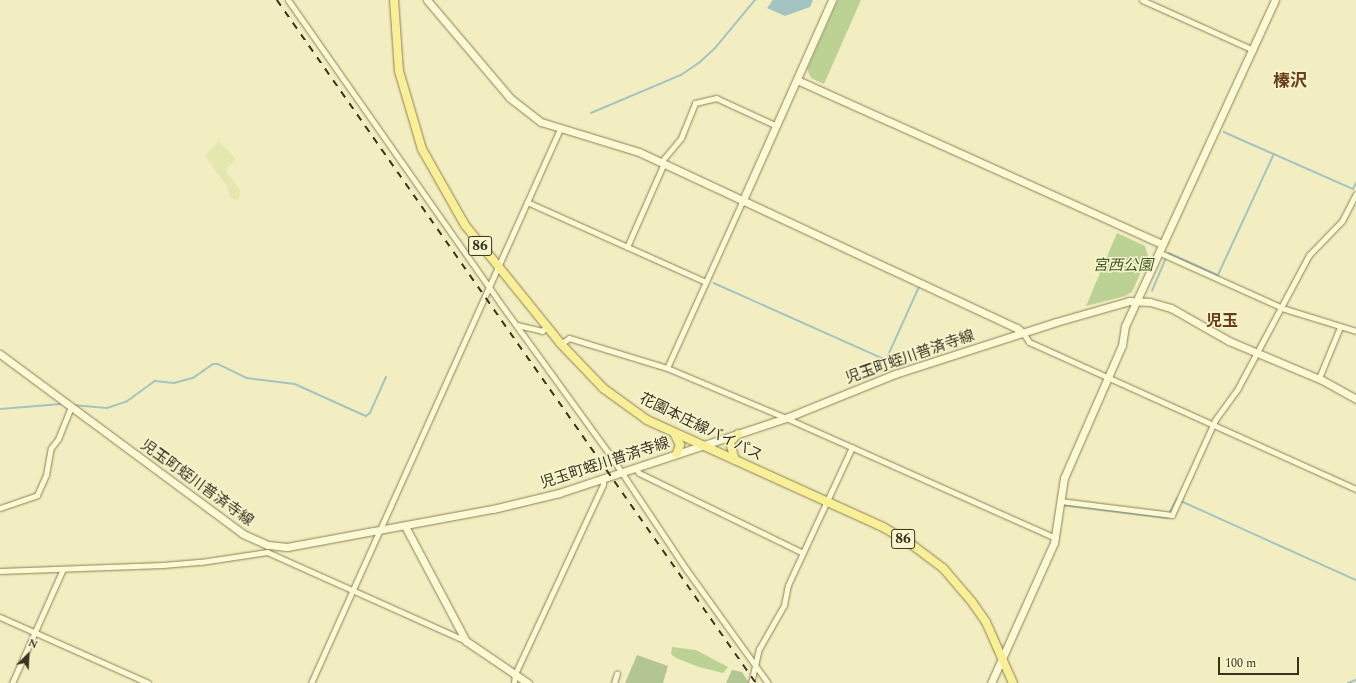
<!DOCTYPE html>
<html>
<head>
<meta charset="utf-8">
<style>
  body { margin:0 }
  #map { position:relative; width:1356px; height:683px; overflow:hidden; background:#f2eec1; font-family:Spectral,"Noto Sans JP",serif }
  div>[style] { position:absolute }
  [style*='--x'] { left:calc(var(--x)*1px); top:calc(var(--y)*1px); width:calc(var(--w)*1px); rotate:calc(var(--a)*1deg) }
  .farmland>* { inset:0; background:#e4e8ae }
  .green>* { inset:0; background:#bcd194 }
  .cemetery>* { inset:0; background:#b4c594 }
  .water>* { inset:0; background:#a4c4c1 }
  .stream>* { height:1.5px; margin:-0.75px; padding:0 0.75px; transform-origin:0.75px; border-radius:0.75px; background:#a4c4c1 }
  .roads { filter:drop-shadow(0 0 1px #8d8057) drop-shadow(0 0 1px #8d8057) }
  .street>* { height:5px; margin:-2.5px; padding:0 2.5px; transform-origin:2.5px; border-radius:2.5px; background:#fcf9d5 }
  .secondary>* { height:7px; margin:-3.5px; padding:0 3.5px; transform-origin:3.5px; border-radius:3.5px; background:#fcf9d5 }
  .primary>* { height:8px; margin:-4px; padding:0 4px; transform-origin:4px; border-radius:4px; background:#f8ef96 }
  .rail>* { height:1.5px; margin-top:-0.75px; transform-origin:0; background:repeating-linear-gradient(90deg,#3b321c 0 7px,transparent 0 14px) }
  span { translate:-50% -50%; white-space:nowrap; text-align:center; line-height:1.15; -webkit-text-stroke:3px #f8f6d1; paint-order:stroke }
  .shield-label span { padding:1px 3px; background:#f8f6d1; border:1px solid; border-radius:3px; -webkit-text-stroke-width:0 }
  .shield-label { font-size:14px; color:#3b321c; font-weight:700 }
  .park-label { font-size:15px; color:#3f5a21; font-style:italic }
  .street-label { font-size:15px; color:#3b321c }
  .neighbourhood-label { font-size:16px; color:#6c3c18; font-weight:700 }
  .quarter-label { font-size:17px; color:#6c3c18; font-weight:700 }
  .north { position:absolute; left:8px; top:635px; width:40px; height:40px; -webkit-text-stroke:3px #f8f6d1; paint-order:stroke; rotate:24deg; font-size:11px; font-weight:700; line-height:16px; text-align:center; color:#3b321c }
  .north::after { content:''; display:block; margin:auto; width:14px; height:18px; background:#3b321c; clip-path:polygon(50% 0,100% 100%,50% 72%,0 100%) }
  .scale { position:absolute; left:1218px; top:657px; width:81px; height:18px; box-sizing:border-box; border:2px solid #3b321c; border-top:0; padding-left:5px; font-size:12px; line-height:14px; white-space:nowrap; color:#3b321c; -webkit-text-stroke:3px #f8f6d1; paint-order:stroke }
</style>
</head>
<body>
<div id="map">
  <div class="farmland">
    <div style="clip-path:polygon(219px 141px,236px 159px,225px 170px,240px 190px,239px 200px,230px 198px,227px 186px,205px 156px)"></div>
  </div>
  <div class="green">
    <div style="clip-path:polygon(838px 0,861px 0,824px 84px,811px 78px,807px 69px)"></div>
    <div style="clip-path:polygon(1117px 233px,1145px 246px,1148px 256px,1132px 292px,1125px 296px,1086px 306px)"></div>
    <div style="clip-path:polygon(672px 647px,696px 650px,728px 667px,723px 673px,699px 667px,676px 658px,671px 654px)"></div>
  </div>
  <div class="cemetery">
    <div style="clip-path:polygon(637px 655px,668px 666px,663px 683px,625px 683px)"></div>
    <div style="clip-path:polygon(732px 670px,742px 672px,749px 683px,726px 683px)"></div>
  </div>
  <div class="water">
    <div style="clip-path:polygon(773px 0,813px 0,810px 7px,785px 16px,767px 8px)"></div>
  </div>
  <div class="stream">
    <div style="--x:591;--y:113;--w:98;--a:-22.9"></div>
    <div style="--x:681;--y:75;--w:22;--a:-34"></div>
    <div style="--x:699;--y:63;--w:23;--a:-43"></div>
    <div style="--x:716;--y:47;--w:61;--a:-50.3"></div>
    <div style="--x:1224;--y:132;--w:141;--a:23.8"></div>
    <div style="--x:1353;--y:189;--w:7;--a:-63"></div>
    <div style="--x:1169;--y:253;--w:54;--a:24.2"></div>
    <div style="--x:1218;--y:275;--w:133;--a:-65.2"></div>
    <div style="--x:714;--y:283;--w:188;--a:24.1"></div>
    <div style="--x:886;--y:360;--w:80;--a:-65.7"></div>
    <div style="--x:1152;--y:291;--w:34;--a:-67"></div>
    <div style="--x:73;--y:405;--w:34;--a:5"></div>
    <div style="--x:107;--y:408;--w:20;--a:-18"></div>
    <div style="--x:126;--y:402;--w:36;--a:-36"></div>
    <div style="--x:155;--y:381;--w:19;--a:6"></div>
    <div style="--x:174;--y:383;--w:20;--a:-15"></div>
    <div style="--x:193;--y:378;--w:24;--a:-35"></div>
    <div style="--x:213;--y:364;--w:5;--a:0"></div>
    <div style="--x:218;--y:364;--w:32;--a:26"></div>
    <div style="--x:247;--y:378;--w:48;--a:7.1"></div>
    <div style="--x:295;--y:384;--w:78;--a:24.3"></div>
    <div style="--x:366;--y:416;--w:5;--a:-37"></div>
    <div style="--x:370;--y:413;--w:39;--a:-66"></div>
    <div style="--x:0;--y:409;--w:61;--a:-4.7"></div>
    <div style="--x:1181;--y:501;--w:192;--a:24.3"></div>
    <div style="--x:1063;--y:505;--w:105;--a:7.1"></div>
    <div style="--x:1170;--y:512;--w:15;--a:-62"></div>
    <div style="--x:1348;--y:683;--w:9;--a:-21"></div>
  </div>
  <div class="roads">
    <div class="street">
      <div style="--x:288;--y:0;--w:370;--a:55"></div>
      <div style="--x:500;--y:303;--w:184;--a:54.1"></div>
      <div style="--x:608;--y:452;--w:141;--a:56.3"></div>
      <div style="--x:686;--y:569;--w:140;--a:54.3"></div>
      <div style="--x:1142;--y:0;--w:122;--a:24.2"></div>
      <div style="--x:661;--y:162;--w:31;--a:-50"></div>
      <div style="--x:681;--y:138;--w:38;--a:-68"></div>
      <div style="--x:695;--y:103;--w:22;--a:-13"></div>
      <div style="--x:716;--y:98;--w:67;--a:24.7"></div>
      <div style="--x:527;--y:202;--w:194;--a:24.1"></div>
      <div style="--x:627;--y:247;--w:92;--a:-66.2"></div>
      <div style="--x:1158;--y:252;--w:139;--a:24.2"></div>
      <div style="--x:1285;--y:309;--w:74;--a:17.2"></div>
      <div style="--x:517;--y:325;--w:26;--a:13"></div>
      <div style="--x:542;--y:331;--w:6;--a:-45"></div>
      <div style="--x:1023;--y:333;--w:11;--a:56"></div>
      <div style="--x:1029;--y:342;--w:359;--a:24.2"></div>
      <div style="--x:561;--y:344;--w:10;--a:-37"></div>
      <div style="--x:569;--y:338;--w:102;--a:17"></div>
      <div style="--x:667;--y:368;--w:129;--a:22.8"></div>
      <div style="--x:786;--y:418;--w:295;--a:24"></div>
      <div style="--x:667;--y:368;--w:184;--a:-65.7"></div>
      <div style="--x:1319;--y:378;--w:55;--a:-67.6"></div>
      <div style="--x:635;--y:468;--w:6;--a:51"></div>
      <div style="--x:639;--y:473;--w:182;--a:26"></div>
      <div style="--x:1060;--y:501;--w:113;--a:7.1"></div>
      <div style="--x:1172;--y:515;--w:104;--a:-65.6"></div>
      <div style="--x:1215;--y:420;--w:39;--a:-54"></div>
      <div style="--x:1238;--y:388;--w:151;--a:-61.9"></div>
      <div style="--x:1309;--y:255;--w:47;--a:-45.9"></div>
      <div style="--x:1342;--y:221;--w:30;--a:-63"></div>
      <div style="--x:0;--y:508;--w:39;--a:-19"></div>
      <div style="--x:37;--y:495;--w:22;--a:-66"></div>
      <div style="--x:46;--y:475;--w:27;--a:-80"></div>
      <div style="--x:51;--y:448;--w:11;--a:-52"></div>
      <div style="--x:58;--y:439;--w:35;--a:-68"></div>
      <div style="--x:0;--y:571;--w:163;--a:-2.1"></div>
      <div style="--x:163;--y:565;--w:38;--a:-5"></div>
      <div style="--x:201;--y:562;--w:67;--a:-8.6"></div>
      <div style="--x:267;--y:552;--w:218;--a:24.1"></div>
      <div style="--x:0;--y:617;--w:162;--a:24"></div>
      <div style="--x:12;--y:683;--w:125;--a:-65.9"></div>
      <div style="--x:311;--y:683;--w:607;--a:-65.8"></div>
      <div style="--x:514;--y:683;--w:9;--a:-84"></div>
      <div style="--x:515;--y:674;--w:209;--a:-65.1"></div>
      <div style="--x:603;--y:484;--w:5;--a:-90"></div>
      <div style="--x:614;--y:683;--w:10;--a:-73"></div>
      <div style="--x:751;--y:683;--w:35;--a:-77"></div>
      <div style="--x:759;--y:649;--w:51;--a:-60.4"></div>
      <div style="--x:784;--y:605;--w:20;--a:-79"></div>
      <div style="--x:788;--y:585;--w:152;--a:-65.1"></div>
    </div>
    <div class="secondary">
      <div style="--x:427;--y:0;--w:128;--a:49.7"></div>
      <div style="--x:510;--y:98;--w:39;--a:38"></div>
      <div style="--x:541;--y:122;--w:102;--a:17"></div>
      <div style="--x:639;--y:152;--w:417;--a:25"></div>
      <div style="--x:1017;--y:328;--w:8;--a:40"></div>
      <div style="--x:797;--y:80;--w:400;--a:24.2"></div>
      <div style="--x:743;--y:200;--w:219;--a:-66"></div>
      <div style="--x:0;--y:354;--w:302;--a:36.5"></div>
      <div style="--x:243;--y:534;--w:27;--a:24"></div>
      <div style="--x:268;--y:545;--w:19;--a:6"></div>
      <div style="--x:287;--y:547;--w:209;--a:-10.5"></div>
      <div style="--x:493;--y:509;--w:68;--a:-13.6"></div>
      <div style="--x:559;--y:493;--w:239;--a:-18.3"></div>
      <div style="--x:786;--y:418;--w:118;--a:-22"></div>
      <div style="--x:895;--y:374;--w:169;--a:-17.9"></div>
      <div style="--x:1056;--y:322;--w:76;--a:-16"></div>
      <div style="--x:1129;--y:301;--w:21;--a:3"></div>
      <div style="--x:1150;--y:302;--w:22;--a:16"></div>
      <div style="--x:1171;--y:308;--w:67;--a:29.6"></div>
      <div style="--x:1229;--y:341;--w:101;--a:22.8"></div>
      <div style="--x:1322;--y:380;--w:39;--a:29"></div>
      <div style="--x:405;--y:526;--w:130;--a:62.1"></div>
      <div style="--x:466;--y:641;--w:75;--a:34.1"></div>
      <div style="--x:991;--y:683;--w:154;--a:-65.8"></div>
      <div style="--x:1054;--y:543;--w:66;--a:-81.3"></div>
      <div style="--x:1064;--y:478;--w:145;--a:-66.4"></div>
      <div style="--x:1122;--y:345;--w:19;--a:-81"></div>
      <div style="--x:1125;--y:326;--w:359;--a:-65.3"></div>
    </div>
    <div class="primary">
      <div style="--x:394;--y:0;--w:71;--a:86"></div>
      <div style="--x:399;--y:71;--w:81;--a:73.6"></div>
      <div style="--x:422;--y:149;--w:87;--a:60.5"></div>
      <div style="--x:465;--y:225;--w:153;--a:51.1"></div>
      <div style="--x:561;--y:344;--w:61;--a:46.3"></div>
      <div style="--x:603;--y:388;--w:54;--a:36"></div>
      <div style="--x:647;--y:420;--w:259;--a:24.4"></div>
      <div style="--x:883;--y:527;--w:33;--a:31"></div>
      <div style="--x:911;--y:544;--w:40;--a:37"></div>
      <div style="--x:943;--y:568;--w:45;--a:49.5"></div>
      <div style="--x:972;--y:602;--w:24;--a:55"></div>
      <div style="--x:986;--y:622;--w:67;--a:66.1"></div>
      <div style="--x:674;--y:433;--w:13;--a:63"></div>
      <div style="--x:680;--y:445;--w:9;--a:111"></div>
      <div style="--x:735;--y:460;--w:19;--a:-106"></div>
      <div style="--x:730;--y:442;--w:11;--a:-45"></div>
    </div>
  </div>
  <div class="rail">
    <div style="--x:277;--y:0;--w:834;--a:54.96"></div>
  </div>
  <div class="shield-label">
    <span style="left:480px;top:246px">86</span>
    <span style="left:903px;top:539px">86</span>
  </div>
  <div class="park-label">
    <span style="left:1123px;top:266px">宮西公園</span>
  </div>
  <div class="street-label">
    <span style="left:910px;top:357px;rotate:-19deg">児玉町蛭川普済寺線</span>
    <span style="left:701px;top:427px;rotate:26deg">花園本庄線バイパス</span>
    <span style="left:605px;top:463px;rotate:-18deg">児玉町蛭川普済寺線</span>
    <span style="left:197px;top:483px;rotate:36deg">児玉町蛭川普済寺線</span>
  </div>
  <div class="neighbourhood-label">
    <span style="left:1222px;top:321px">児玉</span>
  </div>
  <div class="quarter-label">
    <span style="left:1290px;top:82px">榛沢</span>
  </div>
  <div class="north">N</div>
  <div class="scale">100 m</div>
</div>
</body>
</html>
